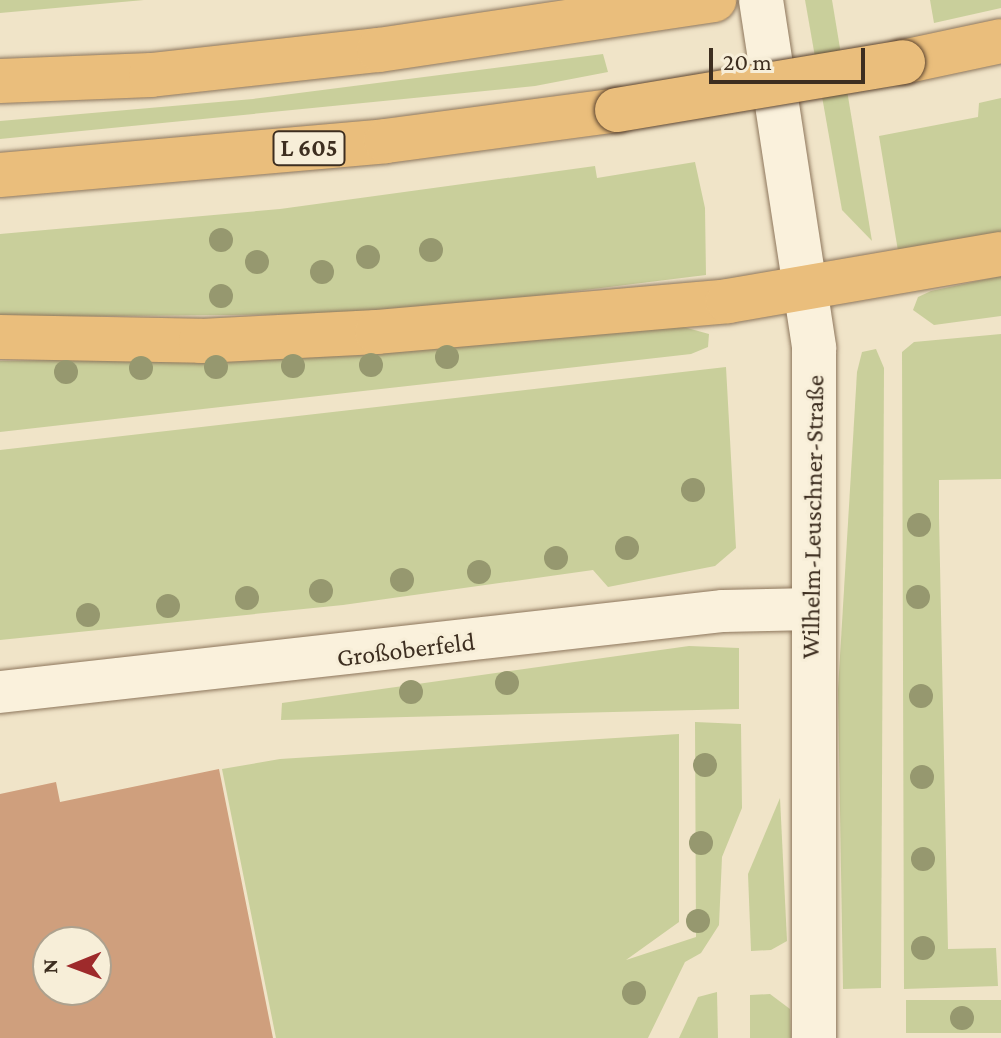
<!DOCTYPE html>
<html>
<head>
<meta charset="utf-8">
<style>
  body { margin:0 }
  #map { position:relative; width:1001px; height:1038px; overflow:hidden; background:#f0e4c8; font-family:"Crimson Pro",serif }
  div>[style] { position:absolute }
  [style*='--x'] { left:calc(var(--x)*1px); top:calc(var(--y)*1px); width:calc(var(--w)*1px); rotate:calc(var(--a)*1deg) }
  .green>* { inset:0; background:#c9cf9b; transform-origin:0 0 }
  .building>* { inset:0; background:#cf9f7d }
  .roads { filter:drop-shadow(0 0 2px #8d765c) drop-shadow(0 0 2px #8d765c) }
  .minor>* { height:42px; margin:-21px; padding:0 21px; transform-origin:21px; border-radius:21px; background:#faf1dc }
  .tertiary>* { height:44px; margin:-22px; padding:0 22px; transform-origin:22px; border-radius:22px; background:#faf1dc }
  .trunk>* { height:44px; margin:-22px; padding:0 22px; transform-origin:22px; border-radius:22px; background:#eabe7c }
  .bridges { filter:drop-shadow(0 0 2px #5b4430) drop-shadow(0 0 2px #5b4430) }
  .trunk-bridge>* { height:44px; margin:-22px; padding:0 22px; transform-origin:22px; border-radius:22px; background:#eabe7c }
  .trees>* { width:24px; height:24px; margin:-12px; border-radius:50%; background:#96986f }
  span { translate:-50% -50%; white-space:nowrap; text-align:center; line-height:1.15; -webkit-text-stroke:6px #f7eed8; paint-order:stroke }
  .shield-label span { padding:2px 6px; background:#f7eed8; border:2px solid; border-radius:6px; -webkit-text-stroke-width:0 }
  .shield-label { font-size:24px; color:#3d2e20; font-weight:700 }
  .street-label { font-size:26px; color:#3d2e20 }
  .north { position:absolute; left:32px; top:926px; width:80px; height:80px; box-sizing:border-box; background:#f7eed8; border:2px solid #ada18e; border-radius:50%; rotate:269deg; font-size:22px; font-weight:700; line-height:32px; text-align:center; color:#3d2e20 }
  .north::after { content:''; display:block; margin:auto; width:28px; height:36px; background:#9e2a2b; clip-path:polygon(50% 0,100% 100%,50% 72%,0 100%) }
  .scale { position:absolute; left:709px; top:48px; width:156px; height:36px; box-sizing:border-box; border:4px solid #3d2e20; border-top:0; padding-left:10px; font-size:24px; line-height:28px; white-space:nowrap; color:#3d2e20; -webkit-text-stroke:6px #f7eed8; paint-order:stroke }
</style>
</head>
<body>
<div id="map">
  <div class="green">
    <div style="clip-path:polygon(0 0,144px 0,0 13px)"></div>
    <div style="clip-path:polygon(805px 0,832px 0,872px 241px,842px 210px)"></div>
    <div style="clip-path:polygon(930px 0,1001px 0,1001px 8px,934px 23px)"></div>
    <div style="clip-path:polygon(603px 54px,608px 72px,535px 86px,0 139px,0 121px,253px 99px)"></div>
    <div style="clip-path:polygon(1001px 98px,1001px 235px,898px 251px,879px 136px,978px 117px,979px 103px)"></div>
    <div style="clip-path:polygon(695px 162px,705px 208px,706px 275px,480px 303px,324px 314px,0 317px,0 234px,280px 209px,595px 166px,597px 178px)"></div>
    <div style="clip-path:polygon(1001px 276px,1001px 316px,934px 325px,913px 310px,918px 297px,931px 291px)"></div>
    <div style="clip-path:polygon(680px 326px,709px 334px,708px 347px,691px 354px,0 432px,0 361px,362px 355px)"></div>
    <div style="clip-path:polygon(1001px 334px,1001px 479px,939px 480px,939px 517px,948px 949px,996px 948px,998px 986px,904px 989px,902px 352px,914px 342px)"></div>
    <div style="clip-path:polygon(876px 349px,884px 368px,881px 988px,843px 989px,838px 690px,857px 372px,862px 352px)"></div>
    <div style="clip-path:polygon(726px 367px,736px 548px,715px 566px,608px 587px,593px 570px,343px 605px,0 640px,0 450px)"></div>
    <div style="clip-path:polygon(689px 646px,739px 648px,739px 709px,281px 720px,282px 703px)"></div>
    <div style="clip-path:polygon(695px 722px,741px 724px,742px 808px,722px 857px,719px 925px,701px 953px,685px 962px,648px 1038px,276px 1038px,222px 769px,280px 759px,679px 734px,679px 922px,626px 960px,696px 937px)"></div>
    <div style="clip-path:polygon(780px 798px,787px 941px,771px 950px,751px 951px,748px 874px)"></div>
    <div style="clip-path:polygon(717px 992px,718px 1038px,679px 1038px,698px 997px)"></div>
    <div style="clip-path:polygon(770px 994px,790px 1009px,791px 1038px,750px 1038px,750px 995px)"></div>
    <div style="left:1001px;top:1000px;width:33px;height:95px;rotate:90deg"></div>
  </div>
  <div class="building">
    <div style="clip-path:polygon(evenodd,219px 769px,273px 1038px,0 1038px,0 794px,56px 782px,60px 802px,219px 769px,48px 942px,96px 942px,96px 990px,48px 990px,48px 942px)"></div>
  </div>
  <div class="roads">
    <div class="minor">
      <div style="--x:0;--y:692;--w:728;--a:-6.39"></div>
      <div style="--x:723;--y:611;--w:89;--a:-1.3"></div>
    </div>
    <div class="tertiary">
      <div style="--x:761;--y:0;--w:352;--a:81.3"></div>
      <div style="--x:814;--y:348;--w:690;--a:90"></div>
    </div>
    <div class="trunk">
      <div style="--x:903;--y:62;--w:100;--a:-12.1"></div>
      <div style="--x:0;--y:81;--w:151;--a:-2.3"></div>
      <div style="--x:151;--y:75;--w:229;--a:-6.3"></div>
      <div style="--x:379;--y:50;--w:339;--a:-8.5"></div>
      <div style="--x:0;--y:175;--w:387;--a:-5"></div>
      <div style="--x:386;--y:141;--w:233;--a:-7.6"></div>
      <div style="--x:0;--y:337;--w:201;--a:1.1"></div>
      <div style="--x:201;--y:341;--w:176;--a:-2.9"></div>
      <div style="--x:377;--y:332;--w:352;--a:-5"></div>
      <div style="--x:728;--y:301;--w:277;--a:-9.8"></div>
    </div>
  </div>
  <div class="bridges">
    <div class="trunk-bridge">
      <div style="--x:617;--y:110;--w:290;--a:-9.5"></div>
    </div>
  </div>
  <div class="trees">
    <div style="left:221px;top:240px"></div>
    <div style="left:431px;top:250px"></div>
    <div style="left:368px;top:257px"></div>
    <div style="left:257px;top:262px"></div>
    <div style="left:322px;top:272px"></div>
    <div style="left:221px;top:296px"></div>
    <div style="left:447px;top:357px"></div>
    <div style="left:371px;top:365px"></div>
    <div style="left:293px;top:366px"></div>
    <div style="left:216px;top:367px"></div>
    <div style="left:141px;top:368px"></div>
    <div style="left:66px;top:372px"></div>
    <div style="left:693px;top:490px"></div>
    <div style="left:919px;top:525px"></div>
    <div style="left:627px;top:548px"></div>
    <div style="left:556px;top:558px"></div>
    <div style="left:479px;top:572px"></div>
    <div style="left:402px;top:580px"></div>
    <div style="left:321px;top:591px"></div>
    <div style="left:918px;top:597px"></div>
    <div style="left:247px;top:598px"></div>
    <div style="left:168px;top:606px"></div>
    <div style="left:88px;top:615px"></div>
    <div style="left:507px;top:683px"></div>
    <div style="left:411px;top:692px"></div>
    <div style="left:921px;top:696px"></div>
    <div style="left:705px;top:765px"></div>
    <div style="left:922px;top:777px"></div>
    <div style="left:701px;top:843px"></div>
    <div style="left:923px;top:859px"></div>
    <div style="left:698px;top:921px"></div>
    <div style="left:923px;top:948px"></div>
    <div style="left:634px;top:993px"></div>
    <div style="left:962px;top:1018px"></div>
  </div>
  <div class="shield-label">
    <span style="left:309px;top:148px">L 605</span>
  </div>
  <div class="street-label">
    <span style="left:813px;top:517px;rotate:-89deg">Wilhelm-Leuschner-Straße</span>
    <span style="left:406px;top:650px;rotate:-7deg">Großoberfeld</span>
  </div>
  <div class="north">N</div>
  <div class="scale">20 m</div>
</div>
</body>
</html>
